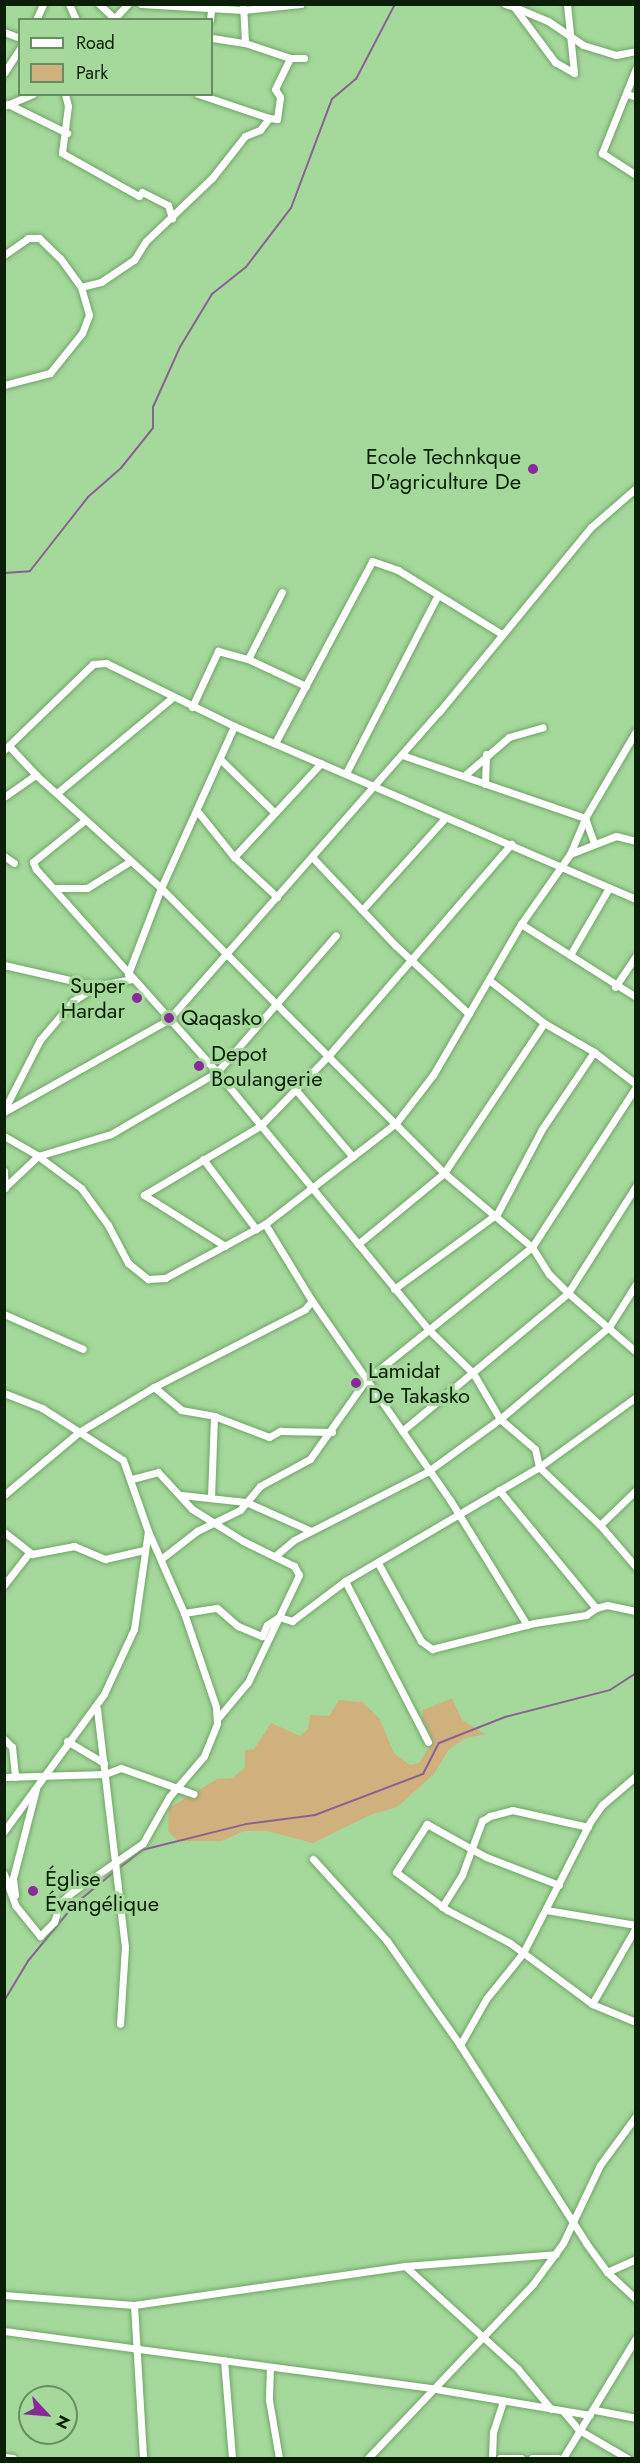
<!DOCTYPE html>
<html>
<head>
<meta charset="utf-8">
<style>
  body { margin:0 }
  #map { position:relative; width:640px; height:2463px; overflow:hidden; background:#a5d99b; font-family:Jost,sans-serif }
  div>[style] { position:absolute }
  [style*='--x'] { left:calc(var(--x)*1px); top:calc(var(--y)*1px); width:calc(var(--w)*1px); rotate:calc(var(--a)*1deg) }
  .green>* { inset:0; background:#d0b17d }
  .stream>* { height:2px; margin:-1px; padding:0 1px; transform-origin:1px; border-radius:1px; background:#896291 }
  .roads { filter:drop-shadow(0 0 2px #72a469) drop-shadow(0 0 2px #72a469) }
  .minor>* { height:7px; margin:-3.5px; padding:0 3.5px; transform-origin:3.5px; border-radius:3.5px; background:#fff }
  .dots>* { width:16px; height:16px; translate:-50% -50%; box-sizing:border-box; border:3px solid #a5d99b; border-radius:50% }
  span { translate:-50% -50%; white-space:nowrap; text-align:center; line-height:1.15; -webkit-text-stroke:6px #a5d99b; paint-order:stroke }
  .poi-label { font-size:22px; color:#0b1e07 }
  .right { translate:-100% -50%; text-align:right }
  .left { translate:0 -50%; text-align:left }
  .frame { position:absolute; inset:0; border:6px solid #0b1e07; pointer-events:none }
  .legend { position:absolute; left:18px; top:18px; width:195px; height:78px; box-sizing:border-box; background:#a5d99b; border:2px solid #678e60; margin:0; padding:8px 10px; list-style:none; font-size:18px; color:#0b1e07 }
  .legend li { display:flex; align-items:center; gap:12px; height:30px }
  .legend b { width:30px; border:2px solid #678e60 }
  .north { position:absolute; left:18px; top:2385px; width:60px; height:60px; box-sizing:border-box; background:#a5d99b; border:2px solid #678e60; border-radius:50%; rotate:116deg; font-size:16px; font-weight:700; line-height:24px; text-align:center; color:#0b1e07 }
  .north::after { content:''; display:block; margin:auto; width:21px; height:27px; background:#862b97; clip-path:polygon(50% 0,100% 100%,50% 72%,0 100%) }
</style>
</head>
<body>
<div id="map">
  <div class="green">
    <div style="clip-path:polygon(452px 1698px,462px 1720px,485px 1734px,466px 1738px,449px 1749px,434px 1774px,397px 1807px,370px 1815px,313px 1843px,267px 1831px,244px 1831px,222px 1841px,178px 1841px,168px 1831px,169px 1808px,217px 1779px,233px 1778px,245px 1767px,245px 1750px,254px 1749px,271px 1723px,300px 1736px,308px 1729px,310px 1715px,329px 1716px,339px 1700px,362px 1702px,379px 1718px,394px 1753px,410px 1765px,419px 1763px,429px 1747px,430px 1735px,422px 1718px,423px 1710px)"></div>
  </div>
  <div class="stream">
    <div style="--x:4;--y:573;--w:26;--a:-4"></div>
    <div style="--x:30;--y:571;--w:94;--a:-51.9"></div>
    <div style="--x:88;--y:497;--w:44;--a:-41.3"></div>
    <div style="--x:121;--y:468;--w:51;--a:-51.3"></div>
    <div style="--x:153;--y:428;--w:21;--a:-90"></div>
    <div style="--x:153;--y:407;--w:66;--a:-65.8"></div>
    <div style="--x:180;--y:347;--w:62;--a:-58.9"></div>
    <div style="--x:212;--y:294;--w:43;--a:-38.5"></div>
    <div style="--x:246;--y:267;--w:74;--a:-52.7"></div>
    <div style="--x:291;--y:208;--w:116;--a:-69.4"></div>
    <div style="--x:332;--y:99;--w:31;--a:-40"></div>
    <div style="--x:356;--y:79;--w:85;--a:-62.5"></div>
    <div style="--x:118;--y:1869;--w:31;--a:-38"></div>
    <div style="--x:142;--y:1850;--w:107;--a:-14"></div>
    <div style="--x:246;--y:1824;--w:70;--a:-7.4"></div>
    <div style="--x:315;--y:1815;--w:116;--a:-20.8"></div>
    <div style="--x:423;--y:1774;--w:35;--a:-63"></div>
    <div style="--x:439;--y:1743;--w:71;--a:-21.5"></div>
    <div style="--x:505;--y:1717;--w:108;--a:-14.4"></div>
    <div style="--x:610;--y:1690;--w:31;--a:-33"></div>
    <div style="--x:4;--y:2001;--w:47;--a:-59"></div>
    <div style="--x:28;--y:1961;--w:74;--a:-50.5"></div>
    <div style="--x:75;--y:1904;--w:50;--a:-39.4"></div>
  </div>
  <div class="roads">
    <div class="minor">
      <div style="--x:69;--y:4;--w:17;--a:66"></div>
      <div style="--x:99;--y:4;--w:21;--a:43"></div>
      <div style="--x:141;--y:4;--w:102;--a:3.4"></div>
      <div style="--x:243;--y:10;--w:58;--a:-5.9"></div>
      <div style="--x:243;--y:4;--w:39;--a:87"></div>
      <div style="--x:505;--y:4;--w:9;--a:18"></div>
      <div style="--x:514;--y:7;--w:69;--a:53.3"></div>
      <div style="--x:555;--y:62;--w:22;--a:30"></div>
      <div style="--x:574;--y:73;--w:69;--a:-95.8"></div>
      <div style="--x:517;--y:8;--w:34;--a:23"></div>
      <div style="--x:548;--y:21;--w:42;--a:34.4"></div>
      <div style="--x:583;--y:45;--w:34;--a:17"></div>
      <div style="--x:616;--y:55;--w:20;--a:-11"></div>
      <div style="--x:36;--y:20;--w:17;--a:-66"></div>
      <div style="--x:113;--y:20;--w:22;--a:-47"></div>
      <div style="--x:210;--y:20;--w:10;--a:-84"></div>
      <div style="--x:4;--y:32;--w:17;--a:21"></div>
      <div style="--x:212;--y:38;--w:33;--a:9"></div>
      <div style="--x:245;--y:43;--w:47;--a:18.4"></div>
      <div style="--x:290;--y:58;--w:14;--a:0"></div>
      <div style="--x:636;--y:68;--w:92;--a:111.8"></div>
      <div style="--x:602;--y:153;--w:40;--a:32.9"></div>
      <div style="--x:4;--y:73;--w:30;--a:-57"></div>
      <div style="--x:65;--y:94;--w:12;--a:76"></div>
      <div style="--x:68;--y:106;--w:47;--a:97.3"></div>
      <div style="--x:62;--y:153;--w:88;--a:29.2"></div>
      <div style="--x:139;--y:196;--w:5;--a:-53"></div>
      <div style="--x:142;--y:192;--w:29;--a:27"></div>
      <div style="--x:168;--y:205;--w:14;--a:73"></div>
      <div style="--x:198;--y:94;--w:75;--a:18.7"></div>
      <div style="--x:627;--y:94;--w:9;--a:18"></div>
      <div style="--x:8;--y:104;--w:66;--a:26.2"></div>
      <div style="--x:7;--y:105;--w:28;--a:-23"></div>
      <div style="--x:4;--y:255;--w:29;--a:-35"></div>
      <div style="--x:28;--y:238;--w:11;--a:0"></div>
      <div style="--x:39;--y:238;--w:29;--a:44"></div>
      <div style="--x:60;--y:258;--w:36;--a:54"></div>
      <div style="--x:81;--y:287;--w:29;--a:74"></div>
      <div style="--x:89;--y:315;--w:19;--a:111"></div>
      <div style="--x:82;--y:333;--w:51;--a:128.7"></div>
      <div style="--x:50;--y:373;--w:48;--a:165.4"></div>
      <div style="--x:81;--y:287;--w:21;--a:-14"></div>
      <div style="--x:101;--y:282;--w:40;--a:-34"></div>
      <div style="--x:134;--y:260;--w:22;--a:-58"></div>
      <div style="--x:146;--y:241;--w:91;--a:-43.7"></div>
      <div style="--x:212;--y:178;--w:53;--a:-51.8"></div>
      <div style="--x:245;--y:136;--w:16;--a:-22"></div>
      <div style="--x:260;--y:130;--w:15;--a:-53"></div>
      <div style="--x:269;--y:118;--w:8;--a:7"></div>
      <div style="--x:277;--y:119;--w:22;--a:-82"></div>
      <div style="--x:280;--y:97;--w:9;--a:-122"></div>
      <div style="--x:275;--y:89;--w:34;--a:-64"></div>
      <div style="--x:248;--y:659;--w:75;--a:-63.1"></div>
      <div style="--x:192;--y:707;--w:62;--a:-65.1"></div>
      <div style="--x:218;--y:651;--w:31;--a:15"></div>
      <div style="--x:248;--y:659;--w:64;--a:25"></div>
      <div style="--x:275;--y:743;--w:206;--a:-61.9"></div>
      <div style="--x:372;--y:561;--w:28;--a:19"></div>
      <div style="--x:398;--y:570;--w:120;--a:31.7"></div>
      <div style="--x:9;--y:746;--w:40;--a:47"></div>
      <div style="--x:4;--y:750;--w:124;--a:-44"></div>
      <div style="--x:93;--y:664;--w:13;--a:-4"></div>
      <div style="--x:106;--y:663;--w:143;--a:26.2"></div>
      <div style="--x:234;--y:726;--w:438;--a:23.3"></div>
      <div style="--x:402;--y:755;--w:194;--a:19"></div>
      <div style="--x:585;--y:818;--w:27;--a:70"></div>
      <div style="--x:220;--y:759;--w:76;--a:44.5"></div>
      <div style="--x:346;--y:773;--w:198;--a:-62.7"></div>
      <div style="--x:465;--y:775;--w:58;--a:-40.8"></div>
      <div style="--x:509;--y:737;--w:35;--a:-16"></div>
      <div style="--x:485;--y:784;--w:30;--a:-88"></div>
      <div style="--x:57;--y:793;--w:149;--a:-39.6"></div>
      <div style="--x:4;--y:797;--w:39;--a:-35"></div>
      <div style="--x:36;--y:775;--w:169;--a:42.1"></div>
      <div style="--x:161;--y:888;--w:402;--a:45.2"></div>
      <div style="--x:444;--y:1173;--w:115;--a:40.1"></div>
      <div style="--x:532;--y:1247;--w:32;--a:58"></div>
      <div style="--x:549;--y:1274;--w:27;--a:45"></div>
      <div style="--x:568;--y:1293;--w:90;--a:40.9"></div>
      <div style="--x:198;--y:812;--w:58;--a:51.3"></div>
      <div style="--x:234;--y:857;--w:59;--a:42.9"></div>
      <div style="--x:85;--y:820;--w:67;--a:141.1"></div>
      <div style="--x:33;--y:862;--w:8;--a:67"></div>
      <div style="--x:36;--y:869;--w:272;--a:48.3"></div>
      <div style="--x:217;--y:1072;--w:335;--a:50.6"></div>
      <div style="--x:430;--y:1331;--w:60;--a:44.3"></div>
      <div style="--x:473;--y:1373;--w:53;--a:59.6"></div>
      <div style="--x:500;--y:1419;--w:46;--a:40.6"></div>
      <div style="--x:535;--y:1449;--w:18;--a:77"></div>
      <div style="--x:539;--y:1467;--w:84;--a:43.6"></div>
      <div style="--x:600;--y:1525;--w:55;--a:49.4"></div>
      <div style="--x:570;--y:854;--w:49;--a:-21.4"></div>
      <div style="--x:616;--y:836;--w:21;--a:14"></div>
      <div style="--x:4;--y:856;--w:12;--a:35"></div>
      <div style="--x:234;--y:857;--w:128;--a:-47.2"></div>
      <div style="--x:312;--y:857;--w:121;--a:46.7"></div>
      <div style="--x:395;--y:945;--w:101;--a:43"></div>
      <div style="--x:55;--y:888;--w:32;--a:0"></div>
      <div style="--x:87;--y:888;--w:49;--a:-31.8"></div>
      <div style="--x:362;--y:910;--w:124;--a:-47.9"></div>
      <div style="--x:521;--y:924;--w:136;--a:32.4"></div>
      <div style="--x:570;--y:955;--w:78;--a:-59.8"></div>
      <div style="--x:4;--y:965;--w:94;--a:12.9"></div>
      <div style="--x:128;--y:974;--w:92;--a:-69"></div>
      <div style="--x:161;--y:888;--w:178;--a:-65.7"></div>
      <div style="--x:489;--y:980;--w:70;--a:38"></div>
      <div style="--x:544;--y:1023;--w:58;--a:30.1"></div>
      <div style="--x:594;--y:1052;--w:53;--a:37.3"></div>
      <div style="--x:615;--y:987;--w:37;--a:-56"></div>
      <div style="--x:295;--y:1089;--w:89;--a:49.5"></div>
      <div style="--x:4;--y:1110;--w:79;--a:-62.8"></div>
      <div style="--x:40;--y:1040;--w:51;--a:-49.8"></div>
      <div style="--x:73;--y:1001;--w:27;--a:-33"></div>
      <div style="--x:96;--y:986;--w:38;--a:-11"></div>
      <div style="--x:4;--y:1112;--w:188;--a:-29.3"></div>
      <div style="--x:168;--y:1020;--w:410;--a:-48.7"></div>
      <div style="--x:439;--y:712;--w:239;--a:-50.6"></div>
      <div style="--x:591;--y:527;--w:60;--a:-40.9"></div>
      <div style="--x:4;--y:1136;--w:39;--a:30"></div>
      <div style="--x:38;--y:1156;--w:76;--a:-16.8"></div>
      <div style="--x:111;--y:1134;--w:123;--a:-30.3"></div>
      <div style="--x:217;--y:1072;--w:181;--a:-49"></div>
      <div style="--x:203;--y:1159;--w:88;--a:52.9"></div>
      <div style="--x:4;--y:1171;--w:17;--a:87"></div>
      <div style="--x:4;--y:1188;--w:47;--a:-43.3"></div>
      <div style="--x:38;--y:1156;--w:54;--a:36.7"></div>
      <div style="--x:81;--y:1188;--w:46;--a:53.9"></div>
      <div style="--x:108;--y:1225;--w:43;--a:62.2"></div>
      <div style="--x:128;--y:1263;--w:26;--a:39"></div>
      <div style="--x:148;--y:1279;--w:17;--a:-3"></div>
      <div style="--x:165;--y:1278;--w:114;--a:-28.4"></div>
      <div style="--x:358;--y:1244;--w:112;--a:-39.5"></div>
      <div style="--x:444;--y:1173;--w:180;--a:-56.3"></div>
      <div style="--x:225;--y:1246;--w:96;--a:-147.8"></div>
      <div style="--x:144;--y:1195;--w:135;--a:-30.7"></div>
      <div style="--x:260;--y:1126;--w:99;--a:-45.8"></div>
      <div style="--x:329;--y:1055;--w:279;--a:-49.2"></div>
      <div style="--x:394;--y:1289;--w:127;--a:-36.1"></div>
      <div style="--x:497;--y:1214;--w:96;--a:-62.1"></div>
      <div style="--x:542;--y:1129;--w:93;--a:-56"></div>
      <div style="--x:4;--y:1314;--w:86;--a:23.9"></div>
      <div style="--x:154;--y:1387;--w:35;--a:40"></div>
      <div style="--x:181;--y:1410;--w:34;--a:10"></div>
      <div style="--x:214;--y:1416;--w:59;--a:20.9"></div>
      <div style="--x:269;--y:1437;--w:13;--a:-29"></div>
      <div style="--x:280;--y:1431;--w:52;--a:1.1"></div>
      <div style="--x:4;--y:1393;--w:41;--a:21.5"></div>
      <div style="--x:42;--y:1408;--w:96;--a:32.7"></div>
      <div style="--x:123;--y:1460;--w:75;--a:70.6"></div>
      <div style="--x:148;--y:1531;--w:99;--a:98.1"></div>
      <div style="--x:134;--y:1629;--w:72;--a:114.8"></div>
      <div style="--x:104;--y:1694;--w:170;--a:126.1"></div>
      <div style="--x:402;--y:1431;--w:216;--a:-39.7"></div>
      <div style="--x:568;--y:1293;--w:127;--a:-57.6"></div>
      <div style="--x:132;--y:1479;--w:27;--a:-15"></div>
      <div style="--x:158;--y:1472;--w:50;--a:47.4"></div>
      <div style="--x:192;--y:1509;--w:60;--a:32.1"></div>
      <div style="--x:243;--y:1541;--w:57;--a:26.1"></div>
      <div style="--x:294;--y:1566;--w:10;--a:61"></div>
      <div style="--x:299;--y:1575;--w:119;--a:115.5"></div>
      <div style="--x:248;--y:1682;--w:47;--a:129.8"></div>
      <div style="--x:499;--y:1490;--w:153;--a:50.6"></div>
      <div style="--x:596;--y:1608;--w:11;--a:-15"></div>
      <div style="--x:607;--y:1605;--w:30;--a:12"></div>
      <div style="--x:4;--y:1495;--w:98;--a:-40"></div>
      <div style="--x:79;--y:1432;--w:87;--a:-31"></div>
      <div style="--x:154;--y:1387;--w:169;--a:-27.2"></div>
      <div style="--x:304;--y:1310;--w:12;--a:-48"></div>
      <div style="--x:181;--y:1495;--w:65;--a:6.1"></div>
      <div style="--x:246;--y:1502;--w:71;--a:24"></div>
      <div style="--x:211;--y:1498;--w:82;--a:-87.9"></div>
      <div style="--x:600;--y:1525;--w:50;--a:-44.2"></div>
      <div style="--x:4;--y:1532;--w:36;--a:38"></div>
      <div style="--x:32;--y:1554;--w:43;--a:-10.8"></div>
      <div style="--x:74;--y:1546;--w:34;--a:23"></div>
      <div style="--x:105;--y:1559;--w:40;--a:-13"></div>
      <div style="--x:275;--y:1556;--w:25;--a:-40"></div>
      <div style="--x:294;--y:1540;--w:149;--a:-27.1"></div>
      <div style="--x:427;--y:1472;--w:90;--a:-36"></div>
      <div style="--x:500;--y:1419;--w:143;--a:-40.2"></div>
      <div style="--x:609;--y:1327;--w:51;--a:-57.9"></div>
      <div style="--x:161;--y:1559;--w:46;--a:-37.9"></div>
      <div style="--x:197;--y:1531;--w:48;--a:-26"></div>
      <div style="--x:240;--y:1510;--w:31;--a:-50"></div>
      <div style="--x:260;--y:1486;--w:57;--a:-28.4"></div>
      <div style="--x:310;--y:1459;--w:97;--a:-54.7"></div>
      <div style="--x:366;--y:1380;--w:213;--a:-38.7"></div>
      <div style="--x:532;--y:1247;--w:191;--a:-57"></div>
      <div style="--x:378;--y:1563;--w:89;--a:61.1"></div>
      <div style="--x:421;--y:1641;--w:14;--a:36"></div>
      <div style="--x:432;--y:1649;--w:105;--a:-14.3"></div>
      <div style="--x:534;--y:1623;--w:53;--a:-8.7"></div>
      <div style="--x:586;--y:1615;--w:12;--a:-35"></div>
      <div style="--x:345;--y:1581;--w:181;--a:62.7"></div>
      <div style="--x:4;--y:1585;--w:41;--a:-52"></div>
      <div style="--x:184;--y:1613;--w:33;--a:-9"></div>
      <div style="--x:217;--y:1608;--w:28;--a:41"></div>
      <div style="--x:238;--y:1626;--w:26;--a:23"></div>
      <div style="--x:262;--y:1636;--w:12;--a:-66"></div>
      <div style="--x:267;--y:1625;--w:14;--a:-34"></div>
      <div style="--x:279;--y:1617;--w:14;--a:17"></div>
      <div style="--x:292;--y:1621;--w:66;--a:-37"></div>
      <div style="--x:345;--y:1581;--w:225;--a:-30.4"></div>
      <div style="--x:539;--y:1467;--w:120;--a:-35.8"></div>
      <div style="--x:527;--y:1625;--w:147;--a:-121.6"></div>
      <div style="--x:450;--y:1500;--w:242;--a:-124.7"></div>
      <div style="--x:312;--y:1301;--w:90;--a:-121.4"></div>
      <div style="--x:265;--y:1224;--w:165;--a:-37.6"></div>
      <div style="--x:396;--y:1123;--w:61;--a:-52.4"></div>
      <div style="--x:433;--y:1075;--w:175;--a:-59.8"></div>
      <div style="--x:521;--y:924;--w:85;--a:-55"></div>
      <div style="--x:570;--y:854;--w:39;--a:-67"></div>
      <div style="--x:585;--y:818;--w:101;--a:-59.6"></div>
      <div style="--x:97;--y:1709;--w:240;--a:83.3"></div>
      <div style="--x:125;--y:1947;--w:77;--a:93.7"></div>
      <div style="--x:4;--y:1739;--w:11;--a:45"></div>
      <div style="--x:12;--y:1747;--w:30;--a:84"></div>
      <div style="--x:67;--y:1741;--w:43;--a:30.7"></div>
      <div style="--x:4;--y:1777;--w:101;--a:-1.7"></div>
      <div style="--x:105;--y:1774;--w:17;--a:-21"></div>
      <div style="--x:121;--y:1768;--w:77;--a:19.6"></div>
      <div style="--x:313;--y:1859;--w:110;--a:47.9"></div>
      <div style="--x:387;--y:1941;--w:127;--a:54.9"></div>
      <div style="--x:460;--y:2045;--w:235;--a:57.5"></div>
      <div style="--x:586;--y:2243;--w:36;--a:54"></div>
      <div style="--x:607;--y:2272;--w:40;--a:43"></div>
      <div style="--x:4;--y:1874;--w:33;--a:70"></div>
      <div style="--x:15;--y:1905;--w:40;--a:51"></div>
      <div style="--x:40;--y:1936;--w:20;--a:-45"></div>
      <div style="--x:54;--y:1922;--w:20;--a:-72"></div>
      <div style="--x:60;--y:1903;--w:15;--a:-42"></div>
      <div style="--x:71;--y:1893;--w:88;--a:-34.8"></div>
      <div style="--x:143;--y:1843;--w:53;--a:-60.5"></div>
      <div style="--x:169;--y:1797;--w:54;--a:-49.5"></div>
      <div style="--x:204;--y:1756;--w:35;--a:-68"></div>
      <div style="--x:217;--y:1723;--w:16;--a:-94"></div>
      <div style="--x:216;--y:1707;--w:99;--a:-108.8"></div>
      <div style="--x:184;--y:1613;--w:90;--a:-113.7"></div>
      <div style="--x:559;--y:1885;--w:78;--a:-159"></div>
      <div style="--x:486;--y:1857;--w:68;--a:-150.8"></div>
      <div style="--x:427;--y:1824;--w:57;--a:122.9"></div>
      <div style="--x:396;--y:1872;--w:64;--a:36.7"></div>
      <div style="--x:447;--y:1910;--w:71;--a:27.6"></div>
      <div style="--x:510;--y:1943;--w:102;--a:36.6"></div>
      <div style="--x:592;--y:2004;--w:48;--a:22.2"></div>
      <div style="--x:15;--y:1895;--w:17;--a:-97"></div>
      <div style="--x:13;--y:1878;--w:92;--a:-75.5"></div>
      <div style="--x:442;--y:1907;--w:38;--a:-58"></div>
      <div style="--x:462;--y:1875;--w:58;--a:-69.7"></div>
      <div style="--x:482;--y:1821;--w:9;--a:-32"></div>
      <div style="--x:490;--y:1816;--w:23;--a:-15"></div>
      <div style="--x:512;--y:1810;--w:78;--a:12.6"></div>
      <div style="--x:546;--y:1910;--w:91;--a:9.5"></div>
      <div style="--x:592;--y:2004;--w:86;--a:-60.2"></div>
      <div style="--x:460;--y:2045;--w:53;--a:-60.5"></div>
      <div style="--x:486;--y:1999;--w:59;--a:-51.2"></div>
      <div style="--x:523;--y:1953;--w:147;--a:-62.9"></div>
      <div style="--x:590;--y:1822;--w:21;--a:-55"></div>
      <div style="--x:602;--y:1805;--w:45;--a:-40.5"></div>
      <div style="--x:405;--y:2266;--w:153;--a:42.3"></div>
      <div style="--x:518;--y:2369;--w:52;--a:50.5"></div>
      <div style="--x:607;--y:2272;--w:32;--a:-24"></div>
      <div style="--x:4;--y:2295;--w:130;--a:4.4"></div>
      <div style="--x:134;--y:2305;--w:274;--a:-8.2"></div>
      <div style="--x:405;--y:2266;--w:151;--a:-4.5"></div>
      <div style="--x:134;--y:2305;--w:153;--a:86.6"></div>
      <div style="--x:4;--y:2331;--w:436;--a:7.6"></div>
      <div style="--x:436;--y:2389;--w:156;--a:9.6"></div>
      <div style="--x:224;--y:2360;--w:98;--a:85.3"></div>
      <div style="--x:270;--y:2367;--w:33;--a:92"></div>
      <div style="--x:269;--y:2400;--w:59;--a:80.2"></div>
      <div style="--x:595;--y:2410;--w:42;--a:11"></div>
      <div style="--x:563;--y:2411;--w:25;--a:50"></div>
      <div style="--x:579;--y:2430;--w:56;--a:30.3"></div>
      <div style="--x:4;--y:2457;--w:9;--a:6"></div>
      <div style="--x:368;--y:2458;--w:240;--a:-46.5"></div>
      <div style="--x:533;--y:2284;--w:51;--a:-53.8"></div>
      <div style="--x:563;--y:2243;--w:86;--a:-64.6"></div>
      <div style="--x:600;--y:2165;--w:61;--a:-53.7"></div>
      <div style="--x:492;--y:2458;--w:26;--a:-88"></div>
      <div style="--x:493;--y:2432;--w:33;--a:-72"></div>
      <div style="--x:500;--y:2458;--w:21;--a:0"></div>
      <div style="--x:532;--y:2458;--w:26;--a:0"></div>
      <div style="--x:563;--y:2458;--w:140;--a:-58.7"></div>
    </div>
  </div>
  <div class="dots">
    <div style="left:533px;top:469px;background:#862b97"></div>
    <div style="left:137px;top:998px;background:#862b97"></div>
    <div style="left:169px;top:1018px;background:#862b97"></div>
    <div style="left:199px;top:1066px;background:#862b97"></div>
    <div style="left:356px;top:1383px;background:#862b97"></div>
    <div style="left:33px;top:1891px;background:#862b97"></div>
  </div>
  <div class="poi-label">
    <span class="right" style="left:521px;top:469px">Ecole Technkque<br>D'agriculture De</span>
    <span class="right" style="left:125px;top:998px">Super<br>Hardar</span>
    <span class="left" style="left:181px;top:1018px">Qaqasko</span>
    <span class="left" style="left:211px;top:1066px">Depot<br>Boulangerie</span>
    <span class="left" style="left:368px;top:1383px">Lamidat<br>De Takasko</span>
    <span class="left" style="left:45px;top:1891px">Église<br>Évangélique</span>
  </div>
  <div class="frame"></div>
  <ul class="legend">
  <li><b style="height:8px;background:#fff"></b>Road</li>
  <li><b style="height:16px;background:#d0b17d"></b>Park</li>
  </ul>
  <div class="north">N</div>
</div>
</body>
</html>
